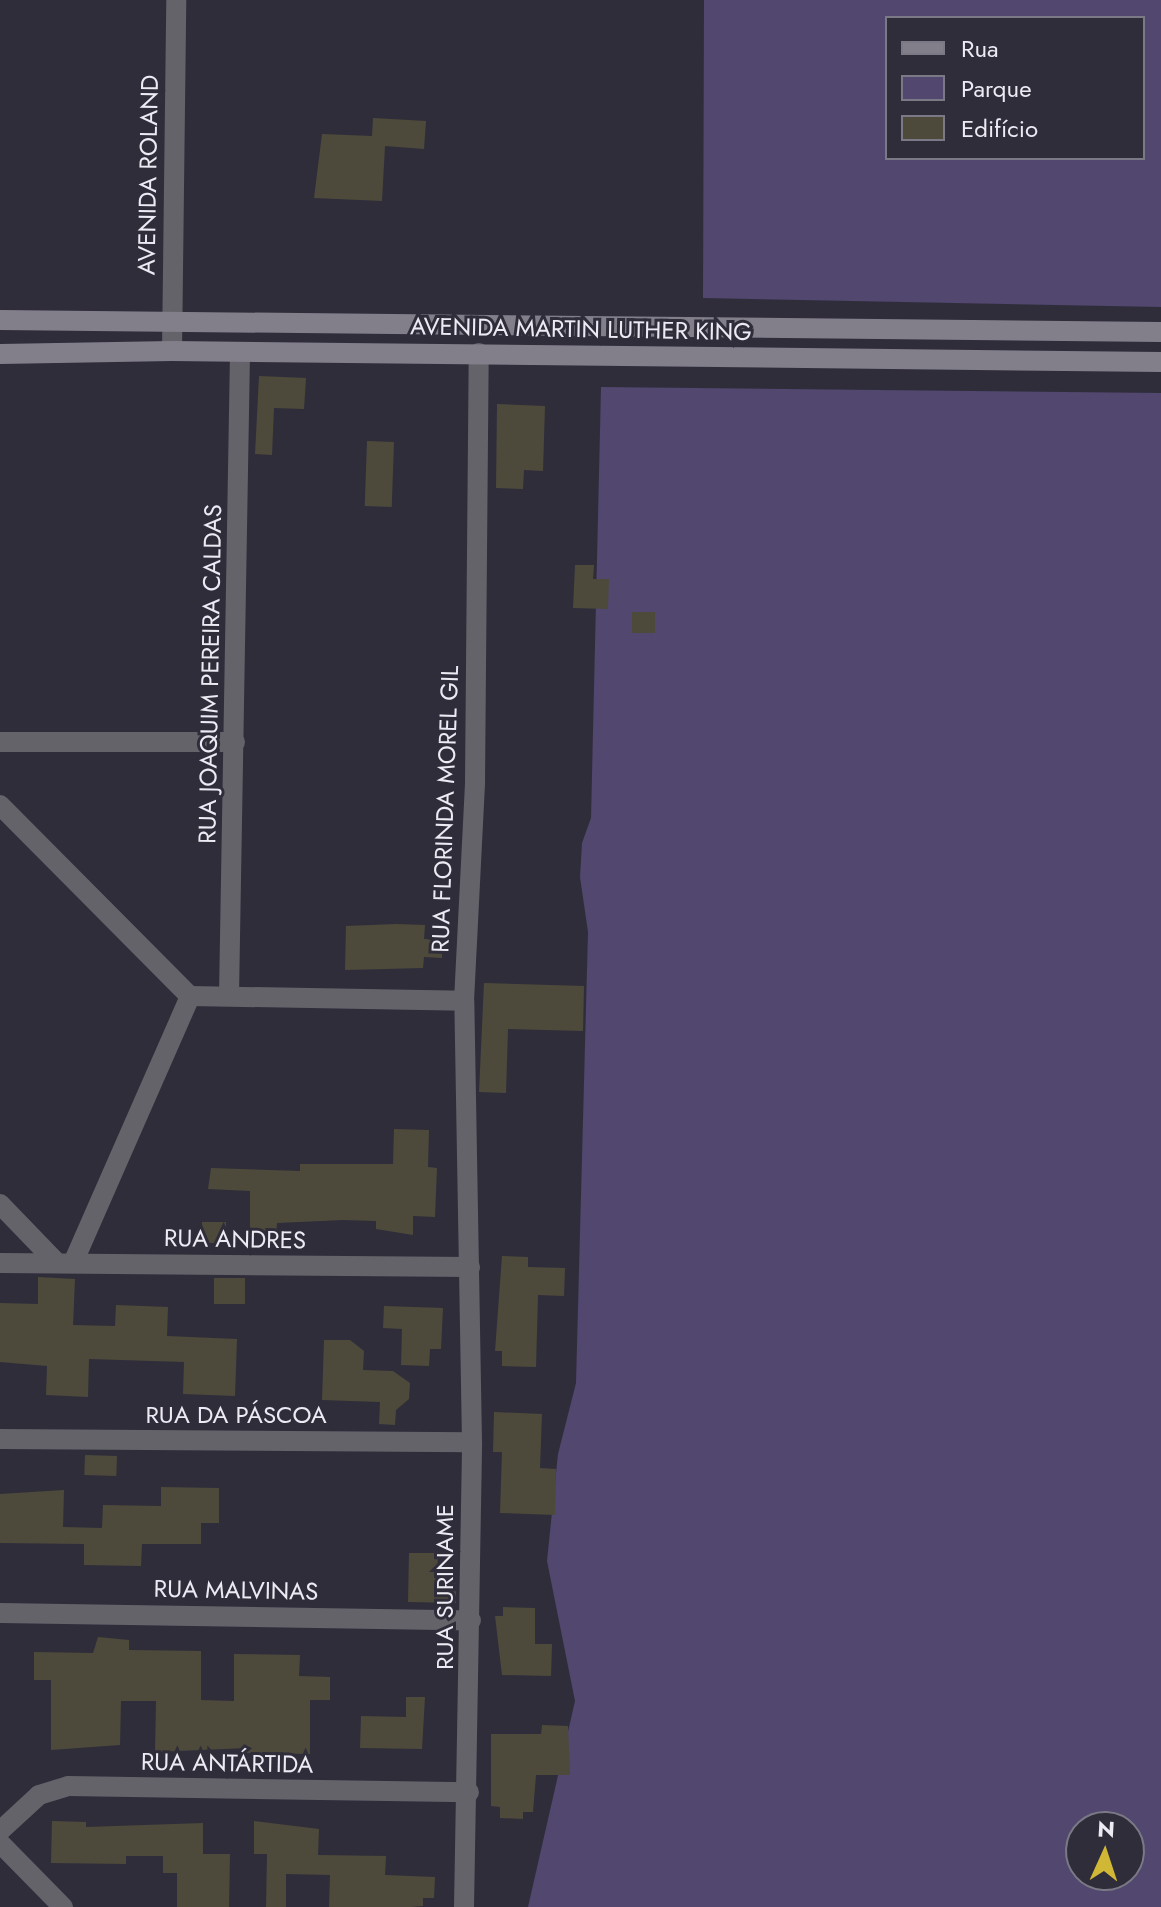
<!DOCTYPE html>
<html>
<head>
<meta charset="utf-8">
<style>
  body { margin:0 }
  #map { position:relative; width:1161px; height:1907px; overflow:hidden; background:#302d3b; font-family:Jost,sans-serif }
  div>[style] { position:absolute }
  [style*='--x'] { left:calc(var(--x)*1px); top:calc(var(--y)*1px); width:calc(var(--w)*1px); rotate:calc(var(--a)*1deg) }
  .green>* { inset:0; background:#51476f }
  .building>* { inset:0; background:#4d4a3b; transform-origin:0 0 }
  .minor>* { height:20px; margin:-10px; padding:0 10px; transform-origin:10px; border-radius:10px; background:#64636a }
  .secondary>* { height:20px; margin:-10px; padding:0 10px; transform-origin:10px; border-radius:10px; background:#827f8b }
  span { translate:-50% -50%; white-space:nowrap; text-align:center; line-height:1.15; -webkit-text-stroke:6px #302d3b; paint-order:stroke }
  .street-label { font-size:24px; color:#eceaf3 }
  .legend { position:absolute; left:885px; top:16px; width:260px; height:144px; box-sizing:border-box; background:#302d3b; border:2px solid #7b7985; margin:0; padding:10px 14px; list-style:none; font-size:24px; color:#eceaf3 }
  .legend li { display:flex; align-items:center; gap:16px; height:40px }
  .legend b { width:40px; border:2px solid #7b7985 }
  .north { position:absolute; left:1065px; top:1811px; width:80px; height:80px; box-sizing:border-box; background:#302d3b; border:2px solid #7b7985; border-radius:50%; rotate:3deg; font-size:22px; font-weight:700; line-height:32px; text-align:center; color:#eceaf3 }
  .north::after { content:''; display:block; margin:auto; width:28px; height:36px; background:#d1b736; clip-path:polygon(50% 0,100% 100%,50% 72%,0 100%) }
</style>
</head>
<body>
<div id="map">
  <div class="green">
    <div style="clip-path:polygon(evenodd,704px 0,1161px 0,1161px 307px,703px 298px,704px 0,887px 18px,1143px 18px,1143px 158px,887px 158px,887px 18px)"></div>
    <div style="clip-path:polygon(evenodd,601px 387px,1161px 393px,1161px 1907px,528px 1907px,575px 1701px,547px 1561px,558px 1454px,576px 1383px,588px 932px,580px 877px,582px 843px,591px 818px,601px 387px,1081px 1827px,1129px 1827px,1129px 1875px,1081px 1875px,1081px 1827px)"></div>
  </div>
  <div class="building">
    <div style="clip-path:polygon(373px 118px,426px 121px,424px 149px,385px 146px,382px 201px,314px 198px,322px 134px,372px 136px)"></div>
    <div style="clip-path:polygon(259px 376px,306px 378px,304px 409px,274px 408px,272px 455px,255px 454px)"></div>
    <div style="clip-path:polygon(497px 404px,545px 406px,543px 471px,524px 470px,523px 489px,496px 488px)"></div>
    <div style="left:367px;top:441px;width:27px;height:65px;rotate:2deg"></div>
    <div style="clip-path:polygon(575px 565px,594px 565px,593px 579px,609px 579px,608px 609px,573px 608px)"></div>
    <div style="left:632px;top:612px;width:23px;height:21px"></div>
    <div style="clip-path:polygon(396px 924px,425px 925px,424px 939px,442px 940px,442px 958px,424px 957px,423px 968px,345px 970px,346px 926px)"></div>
    <div style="clip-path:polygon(484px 983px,584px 986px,583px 1031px,508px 1029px,506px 1093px,479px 1092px)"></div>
    <div style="clip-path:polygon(394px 1129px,429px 1130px,428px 1167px,437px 1168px,435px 1217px,413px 1216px,413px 1235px,376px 1229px,376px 1221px,343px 1220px,277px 1223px,276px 1234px,250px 1233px,250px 1191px,208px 1189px,211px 1168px,300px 1171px,300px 1164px,393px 1164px)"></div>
    <div style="left:202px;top:1222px;width:24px;height:21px"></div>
    <div style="clip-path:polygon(502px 1256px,528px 1257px,528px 1267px,565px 1268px,564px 1296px,538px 1295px,536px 1367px,502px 1366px,502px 1351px,495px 1351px)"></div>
    <div style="clip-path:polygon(38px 1277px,75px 1279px,73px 1325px,115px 1326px,116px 1305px,168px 1307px,167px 1336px,237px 1339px,235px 1396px,183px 1394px,184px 1362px,89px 1359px,88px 1397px,46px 1395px,47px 1366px,0 1362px,0 1303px,38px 1304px)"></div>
    <div style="left:214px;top:1278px;width:31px;height:26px"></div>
    <div style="clip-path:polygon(384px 1306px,443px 1308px,441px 1349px,430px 1349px,429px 1366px,401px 1365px,402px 1329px,383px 1328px)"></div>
    <div style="clip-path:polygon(324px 1340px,350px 1340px,364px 1351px,363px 1370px,393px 1371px,410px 1383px,409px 1399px,396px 1410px,395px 1425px,379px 1424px,380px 1402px,322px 1400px)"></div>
    <div style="clip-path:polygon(494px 1412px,542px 1414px,540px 1468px,556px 1469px,555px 1515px,500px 1513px,502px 1452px,493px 1452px)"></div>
    <div style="left:85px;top:1455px;width:32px;height:20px;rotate:2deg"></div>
    <div style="clip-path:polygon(161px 1487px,219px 1488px,219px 1523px,201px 1523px,201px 1544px,142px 1544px,141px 1566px,84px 1565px,84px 1544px,0 1543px,0 1494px,64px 1490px,63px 1527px,102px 1528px,103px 1505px,161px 1506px)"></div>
    <div style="clip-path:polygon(409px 1553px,438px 1553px,437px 1583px,456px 1583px,456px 1603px,408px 1602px)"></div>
    <div style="clip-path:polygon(503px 1607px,535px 1608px,535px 1644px,552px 1644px,551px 1676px,502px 1675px,495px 1616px,503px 1616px)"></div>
    <div style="clip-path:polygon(98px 1637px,129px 1640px,129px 1650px,201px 1651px,201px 1700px,234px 1701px,234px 1654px,300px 1655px,299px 1676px,330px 1677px,330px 1700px,310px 1700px,310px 1754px,247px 1753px,247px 1748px,155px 1752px,156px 1701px,121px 1701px,120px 1745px,51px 1750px,51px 1680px,34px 1680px,34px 1652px,93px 1653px)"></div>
    <div style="clip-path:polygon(406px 1697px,425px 1697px,422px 1749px,360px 1748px,361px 1716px,406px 1717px)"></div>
    <div style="clip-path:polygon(542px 1725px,568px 1726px,570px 1775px,536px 1775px,533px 1812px,523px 1812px,523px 1819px,500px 1818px,500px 1807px,491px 1806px,491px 1734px,541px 1734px)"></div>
    <div style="clip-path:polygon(52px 1821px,86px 1822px,86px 1827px,203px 1823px,203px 1854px,230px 1854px,229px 1907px,177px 1907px,177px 1873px,163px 1873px,163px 1856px,126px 1856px,126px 1864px,51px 1863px)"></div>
    <div style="clip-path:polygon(254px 1821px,319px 1829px,318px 1855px,386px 1856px,385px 1875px,435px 1877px,434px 1898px,423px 1898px,423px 1906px,411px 1907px,329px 1907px,330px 1875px,286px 1874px,286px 1907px,266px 1907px,267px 1854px,254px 1854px)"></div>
  </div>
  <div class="minor">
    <div style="--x:172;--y:351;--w:351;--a:-89.3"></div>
    <div style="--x:0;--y:742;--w:235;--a:0"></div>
    <div style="--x:0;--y:805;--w:269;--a:45.2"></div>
    <div style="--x:190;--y:996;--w:274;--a:1"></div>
    <div style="--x:229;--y:996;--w:644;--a:-89.02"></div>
    <div style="--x:0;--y:1204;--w:82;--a:46"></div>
    <div style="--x:0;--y:1263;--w:470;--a:0.5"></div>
    <div style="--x:73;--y:1263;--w:292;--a:-66.3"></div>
    <div style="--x:0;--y:1439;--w:472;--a:0.4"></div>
    <div style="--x:0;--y:1613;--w:471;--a:0.9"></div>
    <div style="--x:0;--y:1831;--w:53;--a:-42.7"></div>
    <div style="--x:39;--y:1795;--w:30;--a:-17"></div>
    <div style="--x:68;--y:1786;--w:401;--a:0.9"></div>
    <div style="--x:0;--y:1843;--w:90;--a:45.5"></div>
    <div style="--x:464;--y:1907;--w:465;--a:-89"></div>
    <div style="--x:472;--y:1442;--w:441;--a:-91"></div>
    <div style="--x:464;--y:1001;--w:220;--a:-87.1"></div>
    <div style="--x:475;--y:781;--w:428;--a:-89.5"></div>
  </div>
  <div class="secondary">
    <div style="--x:0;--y:320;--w:1161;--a:0.59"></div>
    <div style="--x:0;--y:354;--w:172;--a:-1"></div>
    <div style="--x:172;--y:351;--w:989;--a:0.64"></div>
  </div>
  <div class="street-label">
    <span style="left:148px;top:175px;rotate:-89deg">AVENIDA ROLAND</span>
    <span style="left:581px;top:329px;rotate:1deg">AVENIDA MARTIN LUTHER KING</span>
    <span style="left:210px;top:674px;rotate:-89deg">RUA JOAQUIM PEREIRA CALDAS</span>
    <span style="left:445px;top:809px;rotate:-88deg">RUA FLORINDA MOREL GIL</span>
    <span style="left:235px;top:1239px;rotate:1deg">RUA ANDRES</span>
    <span style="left:236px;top:1415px">RUA DA PÁSCOA</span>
    <span style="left:445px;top:1587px;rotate:-90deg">RUA SURINAME</span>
    <span style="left:236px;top:1590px;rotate:1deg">RUA MALVINAS</span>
    <span style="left:227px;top:1763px;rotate:1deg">RUA ANTÁRTIDA</span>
  </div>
  <ul class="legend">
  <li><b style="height:10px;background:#827f8b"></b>Rua</li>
  <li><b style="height:22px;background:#51476f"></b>Parque</li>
  <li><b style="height:22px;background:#4d4a3b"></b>Edifício</li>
  </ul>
  <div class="north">N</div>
</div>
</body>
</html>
